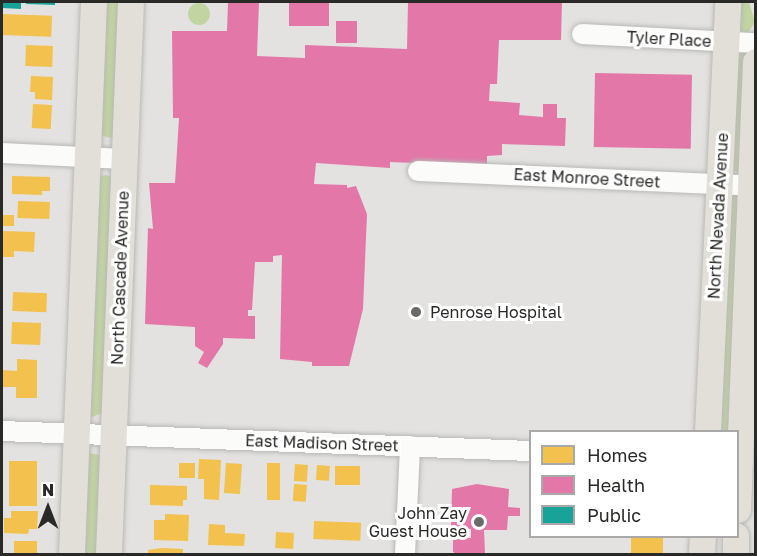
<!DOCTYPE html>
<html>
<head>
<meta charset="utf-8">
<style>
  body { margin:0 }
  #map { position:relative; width:757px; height:556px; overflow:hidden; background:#e3e2e0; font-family:"Golos Text",sans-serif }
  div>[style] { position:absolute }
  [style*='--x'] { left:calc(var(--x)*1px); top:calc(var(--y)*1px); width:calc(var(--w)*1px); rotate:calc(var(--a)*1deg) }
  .green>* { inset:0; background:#c2d4a2 }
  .round { border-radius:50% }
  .homes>* { inset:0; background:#f2c14e; transform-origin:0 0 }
  .health>* { inset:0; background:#e377a8; transform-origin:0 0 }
  .public>* { inset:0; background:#17a398 }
  .roads { filter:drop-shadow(0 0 2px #b8b8b6) drop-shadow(0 0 2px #b8b8b6) }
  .minor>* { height:20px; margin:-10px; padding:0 10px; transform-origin:10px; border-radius:10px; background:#fbfbfa }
  .major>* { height:26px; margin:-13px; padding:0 13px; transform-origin:13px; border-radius:13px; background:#e1dfd8 }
  .dots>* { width:16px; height:16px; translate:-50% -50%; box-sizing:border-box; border:3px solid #fff; border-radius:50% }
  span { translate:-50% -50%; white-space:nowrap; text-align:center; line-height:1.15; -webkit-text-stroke:6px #fff; paint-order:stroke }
  .street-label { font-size:16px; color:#292927 }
  .poi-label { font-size:16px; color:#292927 }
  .left { translate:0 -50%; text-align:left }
  .right { translate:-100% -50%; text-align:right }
  .frame { position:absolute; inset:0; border:3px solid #292927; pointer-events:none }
  .legend { position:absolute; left:529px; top:430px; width:210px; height:108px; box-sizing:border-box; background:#fff; border:2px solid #a9a9a9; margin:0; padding:8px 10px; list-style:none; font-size:18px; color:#292927 }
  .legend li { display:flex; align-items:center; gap:12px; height:30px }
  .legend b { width:30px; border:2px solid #a9a9a9 }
  .north { position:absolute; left:18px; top:478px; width:60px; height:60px; -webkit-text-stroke:4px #fff; paint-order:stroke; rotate:0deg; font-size:16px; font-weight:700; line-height:24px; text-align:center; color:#292927 }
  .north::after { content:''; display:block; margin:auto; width:21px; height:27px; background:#292927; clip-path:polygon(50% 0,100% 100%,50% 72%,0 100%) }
</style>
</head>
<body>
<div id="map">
  <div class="green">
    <div style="clip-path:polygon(102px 2px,124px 2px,116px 135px,111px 138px,99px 135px)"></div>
    <div style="clip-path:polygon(736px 2px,749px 2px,755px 22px,748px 33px,738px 30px)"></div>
    <div class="round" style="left:188px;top:3px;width:22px;height:22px"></div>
    <div style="clip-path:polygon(742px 52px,748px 53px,739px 173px,733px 170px,737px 54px)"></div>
    <div style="clip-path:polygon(106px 175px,112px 177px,104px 412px,92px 417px,88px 413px,99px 176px)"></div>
    <div style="clip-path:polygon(727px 194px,740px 194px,734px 431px,715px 432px)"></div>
    <div style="clip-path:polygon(88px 453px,100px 455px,100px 554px,79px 554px)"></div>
  </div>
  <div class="homes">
    <div style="left:2px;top:14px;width:50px;height:21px;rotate:2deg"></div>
    <div style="left:26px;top:45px;width:27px;height:21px;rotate:2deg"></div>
    <div style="clip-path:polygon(31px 76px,53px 77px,52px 100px,35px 99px,35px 92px,30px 92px)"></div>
    <div style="left:33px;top:104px;width:19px;height:24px;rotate:3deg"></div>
    <div style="clip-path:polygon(12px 176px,50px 177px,50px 191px,42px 191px,42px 195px,12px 194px)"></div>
    <div style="left:18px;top:201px;width:32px;height:17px;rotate:2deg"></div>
    <div style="left:2px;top:215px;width:12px;height:11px"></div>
    <div style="clip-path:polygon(2px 231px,35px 232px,34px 252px,14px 251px,14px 257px,2px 257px)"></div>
    <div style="left:13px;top:292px;width:34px;height:19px;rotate:2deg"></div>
    <div style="left:12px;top:322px;width:29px;height:22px;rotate:2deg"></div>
    <div style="clip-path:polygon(17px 359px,37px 360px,37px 398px,16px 398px,16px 387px,2px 387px,2px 370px,17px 371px)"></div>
    <div style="clip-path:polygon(199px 459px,221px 460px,219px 500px,204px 499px,204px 479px,198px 479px)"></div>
    <div style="left:9px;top:461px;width:28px;height:45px"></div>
    <div style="left:179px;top:463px;width:16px;height:15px"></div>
    <div style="left:226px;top:463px;width:16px;height:30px;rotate:4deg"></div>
    <div style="left:267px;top:463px;width:13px;height:37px"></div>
    <div style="left:295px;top:464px;width:13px;height:17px;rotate:4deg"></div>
    <div style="left:317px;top:465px;width:13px;height:15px;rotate:4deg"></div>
    <div style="left:335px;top:466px;width:25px;height:19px"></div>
    <div style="left:294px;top:484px;width:13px;height:17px;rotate:4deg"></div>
    <div style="clip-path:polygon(150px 485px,187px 486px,187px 500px,183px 500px,183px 506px,150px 505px)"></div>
    <div style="clip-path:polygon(11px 511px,38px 511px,37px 529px,29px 529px,28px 534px,4px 533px,4px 518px,11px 518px)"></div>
    <div style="clip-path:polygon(165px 514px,189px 515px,188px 541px,154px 540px,154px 520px,165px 520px)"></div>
    <div style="left:314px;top:521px;width:47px;height:18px;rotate:2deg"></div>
    <div style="clip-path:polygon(209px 524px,225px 525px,225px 533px,245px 534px,244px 546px,208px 545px)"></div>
    <div style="left:276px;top:532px;width:18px;height:16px;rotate:3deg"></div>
    <div style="left:631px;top:536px;width:32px;height:18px"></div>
    <div style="left:14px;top:541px;width:23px;height:13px"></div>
    <div style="clip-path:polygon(162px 548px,183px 549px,183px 554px,148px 554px,148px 550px)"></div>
  </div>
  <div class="health">
    <div style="clip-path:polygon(228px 2px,259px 2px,257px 56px,305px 58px,305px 45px,407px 49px,408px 2px,562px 2px,561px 40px,499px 40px,497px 84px,490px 84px,489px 101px,520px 103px,519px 115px,543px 117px,543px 104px,557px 104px,557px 118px,566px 118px,565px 146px,502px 144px,502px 155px,487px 156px,487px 166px,390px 162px,390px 168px,316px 163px,314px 184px,347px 185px,347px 188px,356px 186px,367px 214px,363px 309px,349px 366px,312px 366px,312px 362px,280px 359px,282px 255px,273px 256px,273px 262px,255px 262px,252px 310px,248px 310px,248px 316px,255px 316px,255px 339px,223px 338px,223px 344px,207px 368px,198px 363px,204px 352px,195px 346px,195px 327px,145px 324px,148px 228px,153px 229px,149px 183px,175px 183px,179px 118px,173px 118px,172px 31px,227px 31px)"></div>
    <div style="left:289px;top:2px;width:40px;height:24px"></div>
    <div style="left:336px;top:21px;width:21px;height:22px"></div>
    <div style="left:595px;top:73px;width:97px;height:74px;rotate:1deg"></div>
    <div style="clip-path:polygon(477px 484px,509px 489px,508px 507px,520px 508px,520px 516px,508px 516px,507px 530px,484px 530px,485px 554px,457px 554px,453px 552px,453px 538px,471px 538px,471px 529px,451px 528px,452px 489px)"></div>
  </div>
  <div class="public">
    <div style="clip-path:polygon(2px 2px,21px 2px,21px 9px,2px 8px)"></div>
    <div style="clip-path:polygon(26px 2px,55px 2px,55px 5px,26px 4px)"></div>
  </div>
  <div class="roads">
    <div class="minor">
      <div style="--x:582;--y:34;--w:174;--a:3"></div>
      <div style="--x:2;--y:153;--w:122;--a:2.8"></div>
      <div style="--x:418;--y:171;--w:338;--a:2.5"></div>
      <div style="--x:2;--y:431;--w:528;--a:2.17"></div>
      <div style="--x:405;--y:554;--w:108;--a:-87.3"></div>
    </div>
    <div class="major">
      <div style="--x:708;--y:432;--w:430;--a:-87.3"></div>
      <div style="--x:738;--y:510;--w:448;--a:-87.7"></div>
      <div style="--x:72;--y:554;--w:552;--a:-87.72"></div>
      <div style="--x:109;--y:554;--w:552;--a:-87.72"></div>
      <div style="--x:702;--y:554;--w:18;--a:-87"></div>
      <div style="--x:736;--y:554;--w:18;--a:-90"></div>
    </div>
  </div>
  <div class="dots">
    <div style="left:416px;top:312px;background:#6a6a68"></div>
    <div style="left:479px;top:522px;background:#6a6a68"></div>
  </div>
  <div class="street-label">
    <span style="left:669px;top:39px;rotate:3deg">Tyler Place</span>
    <span style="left:587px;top:178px;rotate:3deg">East Monroe Street</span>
    <span style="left:718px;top:216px;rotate:-87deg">North Nevada Avenue</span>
    <span style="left:120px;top:278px;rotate:-88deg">North Cascade Avenue</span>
    <span style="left:322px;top:443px;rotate:2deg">East Madison Street</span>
  </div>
  <div class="poi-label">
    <span class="left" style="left:430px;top:312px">Penrose Hospital</span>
    <span class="right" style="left:467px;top:522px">John Zay<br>Guest House</span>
  </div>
  <div class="frame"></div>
  <ul class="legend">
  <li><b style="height:16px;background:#f2c14e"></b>Homes</li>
  <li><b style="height:16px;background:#e377a8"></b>Health</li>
  <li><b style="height:16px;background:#17a398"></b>Public</li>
  </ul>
  <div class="north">N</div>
</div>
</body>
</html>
